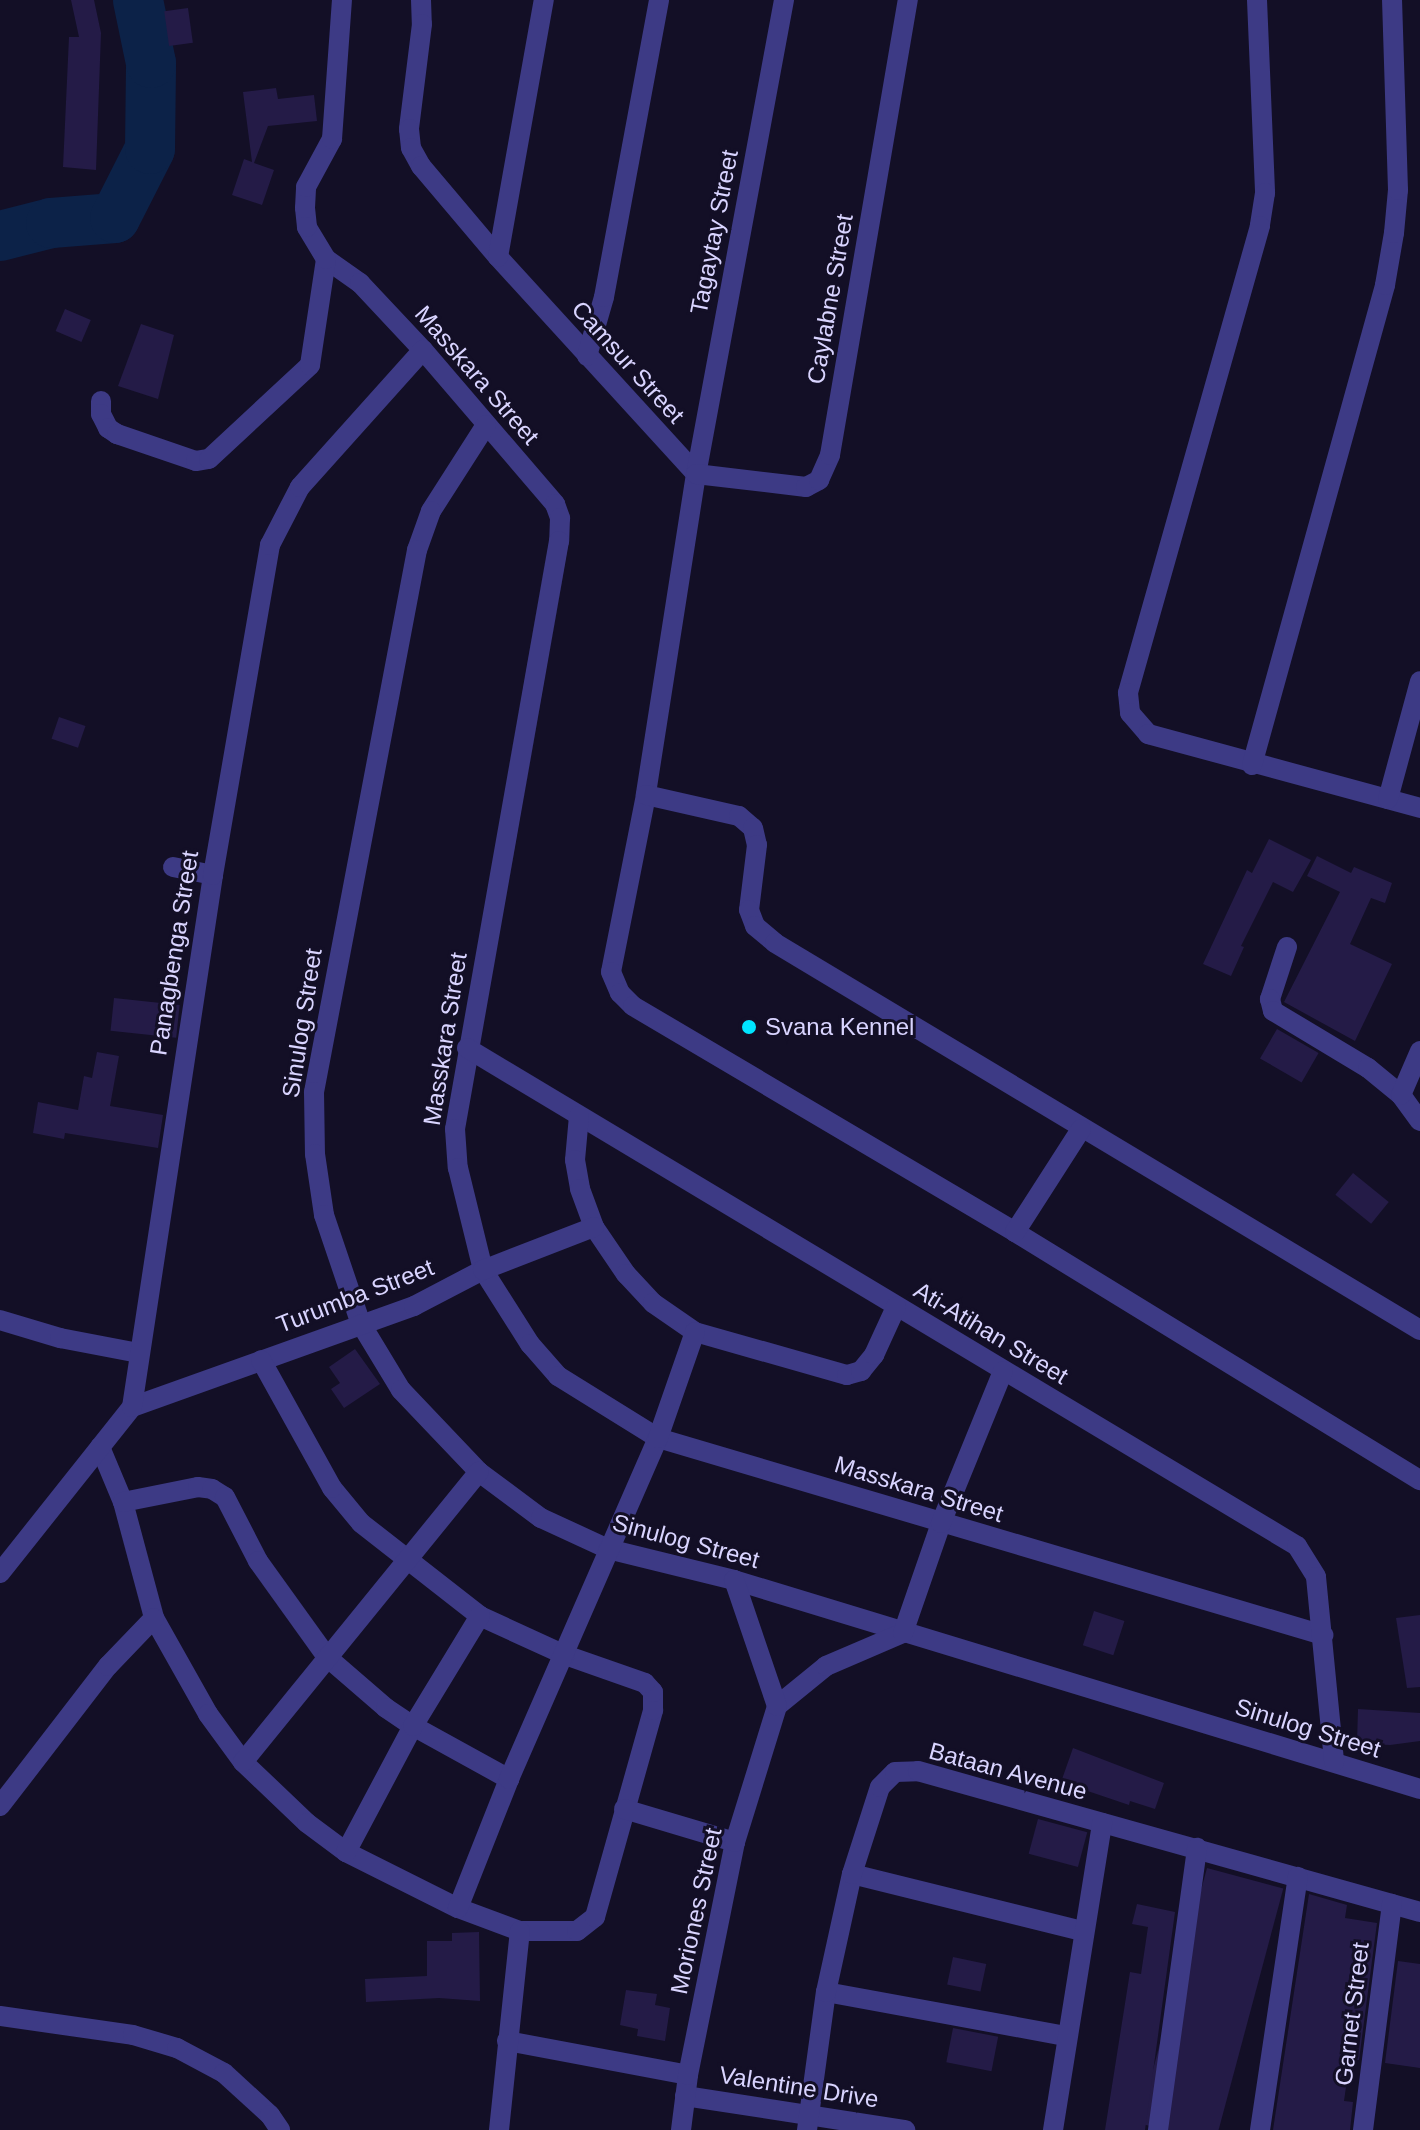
<!DOCTYPE html>
<html>
<head>
<meta charset="utf-8">
<style>
  body { margin:0 }
  #map { position:relative; width:1420px; height:2130px; overflow:hidden; background:#130f26; font-family:Arial,sans-serif }
  div>[style] { position:absolute }
  [style*='--x'] { left:calc(var(--x)*1px); top:calc(var(--y)*1px); width:calc(var(--w)*1px); rotate:calc(var(--a)*1deg) }
  .river>* { height:50px; margin:-25px; padding:0 25px; transform-origin:25px; border-radius:25px; background:#0c2248 }
  .building>* { inset:0; background:#241b47; transform-origin:0 0 }
  .street>* { height:20px; margin:-10px; padding:0 10px; transform-origin:10px; border-radius:10px; background:#3d3a85 }
  .dots>* { width:22px; height:22px; translate:-50% -50%; box-sizing:border-box; border:4px solid #130f26; border-radius:50% }
  span { translate:-50% -50%; white-space:nowrap; text-align:center; line-height:1.15; -webkit-text-stroke:6px #130f26; paint-order:stroke }
  .street-label { font-size:24px; color:#d9d4ff }
  .poi-label { font-size:24px; color:#d9d4ff }
  .left { translate:0 -50%; text-align:left }
</style>
</head>
<body>
<div id="map">
  <div class="river">
    <div style="--x:0;--y:236;--w:53;--a:-14.3"></div>
    <div style="--x:51;--y:223;--w:64;--a:-4.5"></div>
    <div style="--x:115;--y:218;--w:77;--a:-63.1"></div>
    <div style="--x:150;--y:149;--w:86;--a:-89.3"></div>
    <div style="--x:151;--y:63;--w:64;--a:-101.7"></div>
  </div>
  <div class="building">
    <div style="clip-path:polygon(71px 0,94px 0,101px 33px,96px 170px,63px 167px,69px 37px,79px 37px)"></div>
    <div style="left:188px;top:8px;width:35px;height:24px;rotate:82deg"></div>
    <div style="clip-path:polygon(276px 88px,278px 99px,314px 95px,317px 121px,268px 126px,254px 163px,274px 170px,262px 205px,232px 195px,244px 159px,252px 162px,243px 92px)"></div>
    <div style="left:65px;top:309px;width:28px;height:24px;rotate:23deg"></div>
    <div style="clip-path:polygon(141px 324px,174px 335px,158px 399px,118px 386px)"></div>
    <div style="left:59px;top:717px;width:28px;height:23px;rotate:19deg"></div>
    <div style="clip-path:polygon(1269px 839px,1311px 860px,1293px 892px,1273px 882px,1241px 946px,1244px 947px,1231px 976px,1203px 964px,1247px 870px,1252px 873px)"></div>
    <div style="clip-path:polygon(1317px 856px,1351px 873px,1354px 867px,1392px 883px,1385px 903px,1371px 898px,1350px 944px,1392px 964px,1355px 1041px,1284px 1002px,1340px 892px,1307px 876px)"></div>
    <div style="left:114px;top:998px;width:66px;height:33px;rotate:6deg"></div>
    <div style="left:1277px;top:1029px;width:48px;height:34px;rotate:30deg"></div>
    <div style="clip-path:polygon(97px 1052px,119px 1056px,110px 1106px,163px 1115px,158px 1148px,65px 1133px,64px 1139px,33px 1133px,38px 1102px,78px 1110px,84px 1076px,92px 1078px)"></div>
    <div style="left:1353px;top:1173px;width:46px;height:28px;rotate:39deg"></div>
    <div style="clip-path:polygon(355px 1349px,380px 1384px,344px 1408px,331px 1389px,340px 1383px,329px 1367px)"></div>
    <div style="left:1094px;top:1611px;width:32px;height:36px;rotate:18deg"></div>
    <div style="clip-path:polygon(1420px 1615px,1420px 1687px,1407px 1688px,1396px 1618px)"></div>
    <div style="clip-path:polygon(1358px 1709px,1420px 1713px,1420px 1741px,1390px 1745px,1357px 1743px)"></div>
    <div style="clip-path:polygon(1073px 1748px,1164px 1783px,1155px 1809px,1130px 1801px,1129px 1805px,1061px 1782px)"></div>
    <div style="left:1038px;top:1819px;width:51px;height:36px;rotate:15deg"></div>
    <div style="left:1207px;top:1868px;width:79px;height:264px;rotate:15deg"></div>
    <div style="clip-path:polygon(1309px 1894px,1347px 1905px,1345px 1918px,1377px 1923px,1359px 2060px,1350px 2059px,1344px 2101px,1353px 2102px,1350px 2130px,1273px 2130px)"></div>
    <div style="clip-path:polygon(1137px 1904px,1175px 1912px,1145px 2130px,1105px 2130px,1130px 1972px,1141px 1974px,1148px 1927px,1132px 1924px)"></div>
    <div style="clip-path:polygon(479px 1932px,480px 2001px,439px 1998px,366px 2002px,365px 1979px,427px 1976px,427px 1941px,452px 1941px,452px 1933px)"></div>
    <div style="left:953px;top:1957px;width:34px;height:28px;rotate:12deg"></div>
    <div style="clip-path:polygon(1398px 1961px,1420px 1964px,1420px 2068px,1385px 2063px)"></div>
    <div style="clip-path:polygon(626px 1990px,657px 1994px,655px 2005px,670px 2008px,665px 2041px,637px 2036px,638px 2029px,620px 2025px)"></div>
    <div style="left:953px;top:2028px;width:46px;height:35px;rotate:11deg"></div>
  </div>
  <div class="street">
    <div style="--x:421;--y:0;--w:24;--a:88"></div>
    <div style="--x:422;--y:24;--w:106;--a:97.1"></div>
    <div style="--x:409;--y:129;--w:19;--a:84"></div>
    <div style="--x:411;--y:148;--w:21;--a:61"></div>
    <div style="--x:421;--y:166;--w:119;--a:49.8"></div>
    <div style="--x:498;--y:257;--w:294;--a:47.6"></div>
    <div style="--x:696;--y:474;--w:325;--a:98.9"></div>
    <div style="--x:646;--y:795;--w:180;--a:101.2"></div>
    <div style="--x:611;--y:972;--w:23;--a:67"></div>
    <div style="--x:620;--y:993;--w:18;--a:45"></div>
    <div style="--x:633;--y:1006;--w:444;--a:30.6"></div>
    <div style="--x:1015;--y:1232;--w:475;--a:31.5"></div>
    <div style="--x:784;--y:0;--w:482;--a:100.5"></div>
    <div style="--x:696;--y:474;--w:111;--a:6.7"></div>
    <div style="--x:806;--y:487;--w:15;--a:-28"></div>
    <div style="--x:819;--y:480;--w:27;--a:-66"></div>
    <div style="--x:830;--y:455;--w:462;--a:-80.3"></div>
    <div style="--x:1257;--y:0;--w:193;--a:87.6"></div>
    <div style="--x:1265;--y:193;--w:33;--a:99"></div>
    <div style="--x:1260;--y:226;--w:485;--a:105.8"></div>
    <div style="--x:1128;--y:693;--w:20;--a:84"></div>
    <div style="--x:1130;--y:713;--w:28;--a:49"></div>
    <div style="--x:1148;--y:734;--w:282;--a:15.2"></div>
    <div style="--x:498;--y:257;--w:261;--a:-79.9"></div>
    <div style="--x:326;--y:259;--w:42;--a:35.2"></div>
    <div style="--x:360;--y:283;--w:92;--a:46.8"></div>
    <div style="--x:423;--y:350;--w:203;--a:49.4"></div>
    <div style="--x:555;--y:504;--w:15;--a:70"></div>
    <div style="--x:560;--y:518;--w:23;--a:92"></div>
    <div style="--x:559;--y:541;--w:597;--a:100.03"></div>
    <div style="--x:455;--y:1129;--w:39;--a:86"></div>
    <div style="--x:458;--y:1168;--w:105;--a:76.2"></div>
    <div style="--x:483;--y:1270;--w:88;--a:57.6"></div>
    <div style="--x:530;--y:1344;--w:43;--a:48.8"></div>
    <div style="--x:558;--y:1376;--w:118;--a:31.8"></div>
    <div style="--x:658;--y:1438;--w:694;--a:16.5"></div>
    <div style="--x:587;--y:356;--w:61;--a:-73.9"></div>
    <div style="--x:604;--y:297;--w:302;--a:-79.5"></div>
    <div style="--x:101;--y:401;--w:13;--a:90"></div>
    <div style="--x:101;--y:414;--w:16;--a:63"></div>
    <div style="--x:108;--y:428;--w:11;--a:34"></div>
    <div style="--x:117;--y:434;--w:83;--a:18.9"></div>
    <div style="--x:196;--y:461;--w:13;--a:-9"></div>
    <div style="--x:209;--y:459;--w:138;--a:-42.9"></div>
    <div style="--x:310;--y:365;--w:107;--a:-81.4"></div>
    <div style="--x:326;--y:259;--w:37;--a:-121"></div>
    <div style="--x:307;--y:227;--w:19;--a:-96"></div>
    <div style="--x:305;--y:208;--w:21;--a:-87"></div>
    <div style="--x:306;--y:187;--w:55;--a:-61.6"></div>
    <div style="--x:332;--y:139;--w:139;--a:-85.9"></div>
    <div style="--x:486;--y:425;--w:102;--a:122.6"></div>
    <div style="--x:431;--y:511;--w:41;--a:109.7"></div>
    <div style="--x:417;--y:550;--w:552;--a:100.76"></div>
    <div style="--x:314;--y:1092;--w:62;--a:89.1"></div>
    <div style="--x:315;--y:1154;--w:62;--a:81.6"></div>
    <div style="--x:324;--y:1215;--w:115;--a:71.3"></div>
    <div style="--x:361;--y:1324;--w:77;--a:58.8"></div>
    <div style="--x:401;--y:1390;--w:113;--a:46.4"></div>
    <div style="--x:479;--y:1472;--w:77;--a:36.6"></div>
    <div style="--x:541;--y:1518;--w:74;--a:24.8"></div>
    <div style="--x:608;--y:1549;--w:130;--a:13.8"></div>
    <div style="--x:734;--y:1580;--w:717;--a:16.94"></div>
    <div style="--x:1252;--y:765;--w:498;--a:-74.5"></div>
    <div style="--x:1385;--y:285;--w:53;--a:-80.2"></div>
    <div style="--x:1394;--y:233;--w:43;--a:-84.7"></div>
    <div style="--x:1398;--y:190;--w:190;--a:-91.8"></div>
    <div style="--x:646;--y:795;--w:95;--a:12.7"></div>
    <div style="--x:739;--y:816;--w:18;--a:41"></div>
    <div style="--x:753;--y:828;--w:17;--a:77"></div>
    <div style="--x:757;--y:845;--w:65;--a:97"></div>
    <div style="--x:749;--y:910;--w:17;--a:69"></div>
    <div style="--x:755;--y:926;--w:26;--a:40"></div>
    <div style="--x:775;--y:943;--w:752;--a:30.96"></div>
    <div style="--x:1388;--y:799;--w:122;--a:-74.8"></div>
    <div style="--x:173;--y:867;--w:41;--a:11.3"></div>
    <div style="--x:1287;--y:947;--w:55;--a:108.1"></div>
    <div style="--x:1270;--y:999;--w:12;--a:76"></div>
    <div style="--x:1273;--y:1011;--w:111;--a:31"></div>
    <div style="--x:1368;--y:1068;--w:43;--a:39.3"></div>
    <div style="--x:1401;--y:1095;--w:32;--a:54"></div>
    <div style="--x:467;--y:1048;--w:968;--a:30.96"></div>
    <div style="--x:1297;--y:1546;--w:36;--a:58"></div>
    <div style="--x:1316;--y:1577;--w:186;--a:84.4"></div>
    <div style="--x:1401;--y:1095;--w:48;--a:-66.6"></div>
    <div style="--x:579;--y:1116;--w:44;--a:95.2"></div>
    <div style="--x:575;--y:1160;--w:29;--a:80"></div>
    <div style="--x:580;--y:1189;--w:40;--a:69.8"></div>
    <div style="--x:594;--y:1227;--w:57;--a:55.8"></div>
    <div style="--x:626;--y:1274;--w:40;--a:47"></div>
    <div style="--x:653;--y:1303;--w:51;--a:34.6"></div>
    <div style="--x:695;--y:1332;--w:158;--a:15.8"></div>
    <div style="--x:847;--y:1375;--w:15;--a:-16"></div>
    <div style="--x:861;--y:1371;--w:21;--a:-51"></div>
    <div style="--x:874;--y:1355;--w:53;--a:-65.4"></div>
    <div style="--x:1015;--y:1232;--w:122;--a:-57.3"></div>
    <div style="--x:0;--y:1320;--w:63;--a:16.7"></div>
    <div style="--x:60;--y:1338;--w:80;--a:10.8"></div>
    <div style="--x:132;--y:1407;--w:300;--a:-19.7"></div>
    <div style="--x:414;--y:1306;--w:78;--a:-27.6"></div>
    <div style="--x:483;--y:1270;--w:119;--a:-21.2"></div>
    <div style="--x:100;--y:1447;--w:60;--a:67.3"></div>
    <div style="--x:123;--y:1502;--w:120;--a:75"></div>
    <div style="--x:154;--y:1618;--w:110;--a:60.6"></div>
    <div style="--x:208;--y:1714;--w:59;--a:53.9"></div>
    <div style="--x:243;--y:1762;--w:88;--a:43.6"></div>
    <div style="--x:307;--y:1823;--w:49;--a:36.6"></div>
    <div style="--x:346;--y:1852;--w:125;--a:26.6"></div>
    <div style="--x:458;--y:1908;--w:66;--a:20.4"></div>
    <div style="--x:520;--y:1931;--w:57;--a:0"></div>
    <div style="--x:577;--y:1931;--w:23;--a:-38"></div>
    <div style="--x:595;--y:1917;--w:215;--a:-74.3"></div>
    <div style="--x:653;--y:1710;--w:18;--a:-90"></div>
    <div style="--x:653;--y:1692;--w:12;--a:-132"></div>
    <div style="--x:645;--y:1683;--w:85;--a:-160.7"></div>
    <div style="--x:565;--y:1655;--w:94;--a:-155.4"></div>
    <div style="--x:480;--y:1616;--w:151;--a:-142"></div>
    <div style="--x:361;--y:1523;--w:45;--a:-129.6"></div>
    <div style="--x:332;--y:1488;--w:146;--a:-119"></div>
    <div style="--x:123;--y:1502;--w:76;--a:-11.3"></div>
    <div style="--x:198;--y:1487;--w:14;--a:8"></div>
    <div style="--x:212;--y:1489;--w:15;--a:32"></div>
    <div style="--x:225;--y:1497;--w:72;--a:62.7"></div>
    <div style="--x:258;--y:1561;--w:118;--a:54.3"></div>
    <div style="--x:327;--y:1657;--w:78;--a:40.8"></div>
    <div style="--x:386;--y:1708;--w:32;--a:34"></div>
    <div style="--x:413;--y:1726;--w:110;--a:28.9"></div>
    <div style="--x:0;--y:1573;--w:212;--a:-51.5"></div>
    <div style="--x:132;--y:1407;--w:538;--a:-81.34"></div>
    <div style="--x:213;--y:875;--w:335;--a:-80.2"></div>
    <div style="--x:270;--y:545;--w:65;--a:-62.7"></div>
    <div style="--x:300;--y:487;--w:184;--a:-48.1"></div>
    <div style="--x:777;--y:1706;--w:63;--a:-39.2"></div>
    <div style="--x:826;--y:1666;--w:84;--a:-23.2"></div>
    <div style="--x:903;--y:1633;--w:116;--a:-70.9"></div>
    <div style="--x:941;--y:1523;--w:164;--a:-67.8"></div>
    <div style="--x:243;--y:1762;--w:374;--a:-50.9"></div>
    <div style="--x:0;--y:1806;--w:177;--a:-52.4"></div>
    <div style="--x:108;--y:1666;--w:66;--a:-46.2"></div>
    <div style="--x:624;--y:1809;--w:116;--a:16.6"></div>
    <div style="--x:346;--y:1852;--w:143;--a:-62"></div>
    <div style="--x:413;--y:1726;--w:129;--a:-58.7"></div>
    <div style="--x:852;--y:1874;--w:238;--a:13.9"></div>
    <div style="--x:458;--y:1908;--w:139;--a:-68.4"></div>
    <div style="--x:509;--y:1779;--w:372;--a:-66.4"></div>
    <div style="--x:658;--y:1438;--w:112;--a:-70.8"></div>
    <div style="--x:826;--y:1992;--w:244;--a:10.4"></div>
    <div style="--x:0;--y:2016;--w:134;--a:8.1"></div>
    <div style="--x:133;--y:2035;--w:46;--a:16.5"></div>
    <div style="--x:177;--y:2048;--w:53;--a:28"></div>
    <div style="--x:224;--y:2073;--w:62;--a:42.4"></div>
    <div style="--x:270;--y:2115;--w:18;--a:56"></div>
    <div style="--x:507;--y:2041;--w:184;--a:10.6"></div>
    <div style="--x:685;--y:2096;--w:223;--a:8.8"></div>
    <div style="--x:499;--y:2130;--w:200;--a:-84"></div>
    <div style="--x:681;--y:2130;--w:55;--a:-82.7"></div>
    <div style="--x:688;--y:2075;--w:238;--a:-78.6"></div>
    <div style="--x:735;--y:1842;--w:142;--a:-72.8"></div>
    <div style="--x:777;--y:1706;--w:133;--a:-108.8"></div>
    <div style="--x:807;--y:2130;--w:139;--a:-82.2"></div>
    <div style="--x:826;--y:1992;--w:121;--a:-77.6"></div>
    <div style="--x:852;--y:1874;--w:91;--a:-72.2"></div>
    <div style="--x:880;--y:1787;--w:21;--a:-45"></div>
    <div style="--x:895;--y:1772;--w:23;--a:-2"></div>
    <div style="--x:918;--y:1771;--w:521;--a:15.69"></div>
    <div style="--x:1053;--y:2130;--w:311;--a:-80.9"></div>
    <div style="--x:1158;--y:2130;--w:285;--a:-82.1"></div>
    <div style="--x:1260;--y:2130;--w:256;--a:-81.5"></div>
    <div style="--x:1363;--y:2130;--w:228;--a:-82.7"></div>
  </div>
  <div class="dots">
    <div style="left:749px;top:1027px;background:#00e5ff"></div>
  </div>
  <div class="street-label">
    <span style="left:714px;top:232px;rotate:-79deg">Tagaytay Street</span>
    <span style="left:830px;top:299px;rotate:-80deg">Caylabne Street</span>
    <span style="left:628px;top:362px;rotate:48deg">Camsur Street</span>
    <span style="left:477px;top:375px;rotate:49deg">Masskara Street</span>
    <span style="left:174px;top:953px;rotate:-81deg">Panagbenga Street</span>
    <span style="left:302px;top:1023px;rotate:-81deg">Sinulog Street</span>
    <span style="left:445px;top:1039px;rotate:-81deg">Masskara Street</span>
    <span style="left:355px;top:1296px;rotate:-21deg">Turumba Street</span>
    <span style="left:991px;top:1333px;rotate:31deg">Ati-Atihan Street</span>
    <span style="left:919px;top:1489px;rotate:17deg">Masskara Street</span>
    <span style="left:686px;top:1541px;rotate:15deg">Sinulog Street</span>
    <span style="left:1308px;top:1728px;rotate:17deg">Sinulog Street</span>
    <span style="left:1008px;top:1771px;rotate:15deg">Bataan Avenue</span>
    <span style="left:696px;top:1911px;rotate:-78deg">Moriones Street</span>
    <span style="left:1352px;top:2014px;rotate:-83deg">Garnet Street</span>
    <span style="left:799px;top:2087px;rotate:9deg">Valentine Drive</span>
  </div>
  <div class="poi-label">
    <span class="left" style="left:765px;top:1027px">Svana Kennel</span>
  </div>
</div>
</body>
</html>
